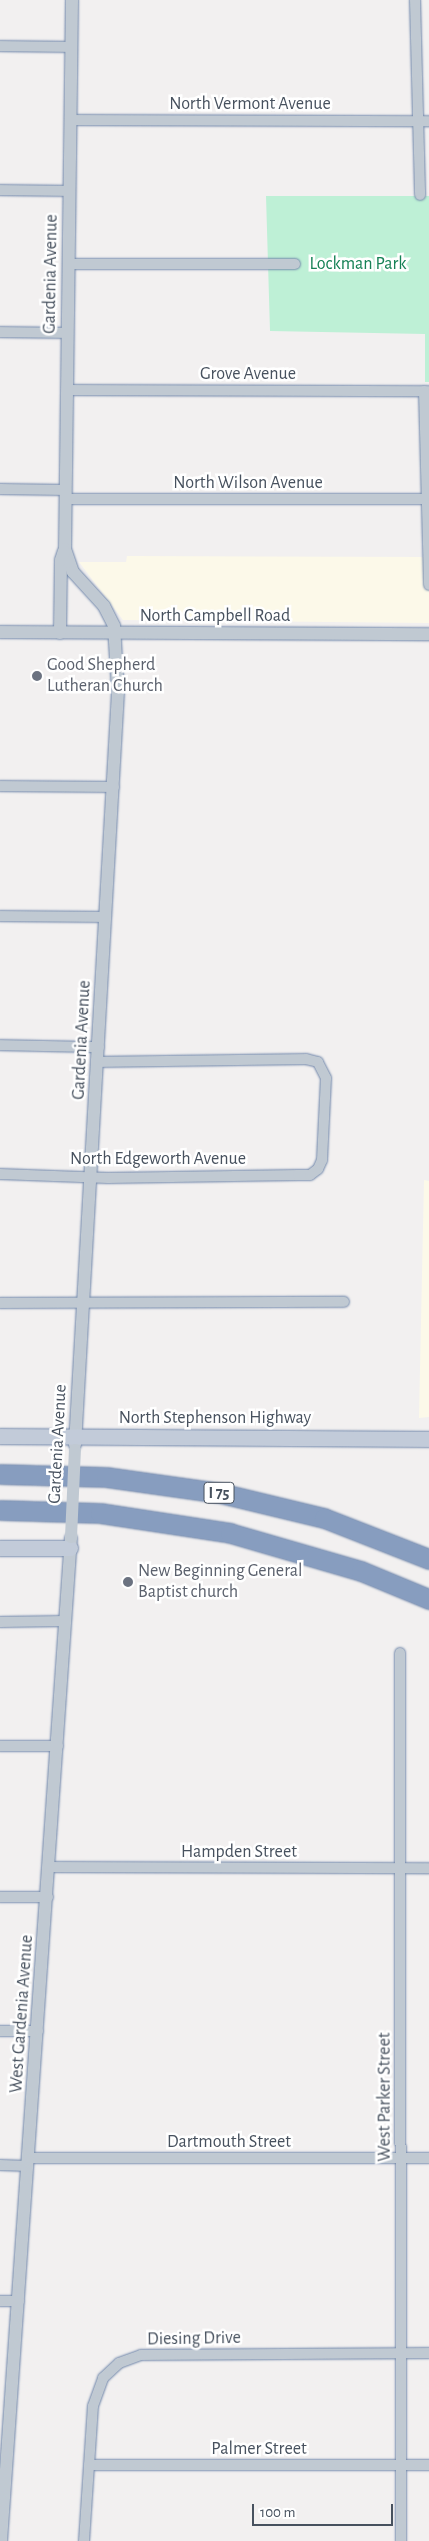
<!DOCTYPE html>
<html>
<head>
<meta charset="utf-8">
<style>
  body { margin:0 }
  #map { position:relative; width:429px; height:2541px; overflow:hidden; background:#f2f0f0; font-family:"Alegreya Sans",sans-serif }
  div>[style] { position:absolute }
  [style*='--x'] { left:calc(var(--x)*1px); top:calc(var(--y)*1px); width:calc(var(--w)*1px); rotate:calc(var(--a)*1deg) }
  .commercial>* { inset:0; background:#fcf9e9 }
  .green>* { inset:0; background:#bef0d6 }
  .roads { filter:drop-shadow(0 0 1px #7288ab) drop-shadow(0 0 1px #7288ab) }
  .minor>* { height:10px; margin:-5px; padding:0 5px; transform-origin:5px; border-radius:5px; background:#c0c9d2 }
  .tertiary>* { height:12px; margin:-6px; padding:0 6px; transform-origin:6px; border-radius:6px; background:#c0c9d2 }
  .secondary>* { height:15px; margin:-7.5px; padding:0 7.5px; transform-origin:7.5px; border-radius:7.5px; background:#c2cbd9 }
  .motorway>* { height:19px; margin:-9.5px; padding:0 9.5px; transform-origin:9.5px; border-radius:9.5px; background:#879dbf }
  .tertiary-bridge>* { height:12px; margin:-6px; padding:0 6px; transform-origin:6px; border-radius:6px; background:#c0c9d2 }
  .dots>* { width:14px; height:14px; translate:-50% -50%; box-sizing:border-box; border:2px solid #fff; border-radius:50% }
  span { translate:-50% -50%; white-space:nowrap; text-align:center; line-height:1.15; -webkit-text-stroke:5px #fff; paint-order:stroke }
  .shield-label span { padding:1px 4px; background:#fff; border:1px solid; border-radius:4px; -webkit-text-stroke-width:0 }
  .shield-label { font-size:16px; color:#47515e; font-weight:700 }
  .street-label { font-size:18px; color:#47515e }
  .park-label { font-size:18px; color:#158155 }
  .worship-label { font-size:18px; color:#5b616d }
  .left { translate:0 -50%; text-align:left }
  .scale { position:absolute; left:252px; top:2504px; width:141px; height:22px; box-sizing:border-box; border:2px solid #47515e; border-top:0; padding-left:6px; font-size:15px; line-height:18px; white-space:nowrap; color:#47515e; -webkit-text-stroke:4px #fff; paint-order:stroke }
</style>
</head>
<body>
<div id="map">
  <div class="commercial">
    <div style="clip-path:polygon(127px 556px,429px 557px,429px 623px,123px 620px,79px 562px,126px 562px)"></div>
    <div style="clip-path:polygon(424px 1180px,429px 1181px,429px 1417px,419px 1418px)"></div>
  </div>
  <div class="green">
    <div style="clip-path:polygon(266px 196px,429px 196px,429px 382px,425px 382px,425px 334px,270px 331px)"></div>
  </div>
  <div class="roads">
    <div class="minor">
      <div style="--x:415;--y:0;--w:195;--a:88.5"></div>
      <div style="--x:0;--y:46;--w:71;--a:0.8"></div>
      <div style="--x:71;--y:120;--w:358;--a:0.2"></div>
      <div style="--x:0;--y:190;--w:70;--a:0.8"></div>
      <div style="--x:69;--y:264;--w:226;--a:0"></div>
      <div style="--x:0;--y:332;--w:68;--a:0.8"></div>
      <div style="--x:67;--y:390;--w:362;--a:0.2"></div>
      <div style="--x:424;--y:391;--w:194;--a:88.5"></div>
      <div style="--x:0;--y:489;--w:66;--a:0.9"></div>
      <div style="--x:66;--y:499;--w:363;--a:0"></div>
      <div style="--x:0;--y:786;--w:114;--a:0.5"></div>
      <div style="--x:0;--y:916;--w:106;--a:0.5"></div>
      <div style="--x:0;--y:1045;--w:99;--a:1.2"></div>
      <div style="--x:0;--y:1174;--w:108;--a:2.1"></div>
      <div style="--x:108;--y:1178;--w:190;--a:-0.9"></div>
      <div style="--x:298;--y:1175;--w:12;--a:0"></div>
      <div style="--x:310;--y:1175;--w:10;--a:-37"></div>
      <div style="--x:318;--y:1169;--w:10;--a:-66"></div>
      <div style="--x:322;--y:1160;--w:82;--a:-87.2"></div>
      <div style="--x:326;--y:1078;--w:18;--a:-117"></div>
      <div style="--x:318;--y:1062;--w:12;--a:-166"></div>
      <div style="--x:306;--y:1059;--w:208;--a:179.2"></div>
      <div style="--x:0;--y:1303;--w:344;--a:-0.2"></div>
      <div style="--x:0;--y:1622;--w:65;--a:-0.9"></div>
      <div style="--x:400;--y:1653;--w:888;--a:89.94"></div>
      <div style="--x:0;--y:1746;--w:58;--a:0"></div>
      <div style="--x:50;--y:1867;--w:379;--a:0.2"></div>
      <div style="--x:0;--y:1897;--w:48;--a:0"></div>
      <div style="--x:0;--y:2031;--w:38;--a:0"></div>
      <div style="--x:29;--y:2158;--w:400;--a:0"></div>
      <div style="--x:0;--y:2165;--w:28;--a:2"></div>
      <div style="--x:0;--y:2301;--w:19;--a:0"></div>
      <div style="--x:89;--y:2465;--w:340;--a:0"></div>
      <div style="--x:84;--y:2541;--w:135;--a:-86.2"></div>
      <div style="--x:93;--y:2406;--w:30;--a:-70"></div>
      <div style="--x:103;--y:2378;--w:22;--a:-43"></div>
      <div style="--x:119;--y:2363;--w:23;--a:-20"></div>
      <div style="--x:141;--y:2355;--w:288;--a:-0.4"></div>
    </div>
    <div class="tertiary">
      <div style="--x:72;--y:0;--w:549;--a:90.73"></div>
      <div style="--x:65;--y:549;--w:24;--a:71"></div>
      <div style="--x:73;--y:572;--w:46;--a:47.6"></div>
      <div style="--x:104;--y:606;--w:22;--a:63"></div>
      <div style="--x:114;--y:626;--w:66;--a:86.5"></div>
      <div style="--x:118;--y:692;--w:754;--a:93.27"></div>
      <div style="--x:0;--y:632;--w:429;--a:0.3"></div>
      <div style="--x:60;--y:633;--w:73;--a:-89.2"></div>
      <div style="--x:61;--y:560;--w:9;--a:-72"></div>
      <div style="--x:1;--y:2541;--w:1005;--a:-86.01"></div>
    </div>
    <div class="secondary">
      <div style="--x:0;--y:1436;--w:429;--a:0.4"></div>
      <div style="--x:0;--y:1548;--w:70;--a:0"></div>
    </div>
    <div class="motorway">
      <div style="--x:0;--y:1474;--w:106;--a:1.6"></div>
      <div style="--x:106;--y:1477;--w:115;--a:8"></div>
      <div style="--x:220;--y:1493;--w:107;--a:13.5"></div>
      <div style="--x:324;--y:1518;--w:113;--a:21.3"></div>
      <div style="--x:0;--y:1510;--w:100;--a:1.7"></div>
      <div style="--x:100;--y:1513;--w:132;--a:8.7"></div>
      <div style="--x:230;--y:1533;--w:136;--a:16.2"></div>
      <div style="--x:361;--y:1571;--w:74;--a:22.4"></div>
    </div>
  </div>
  <div class="tertiary-bridge">
    <div style="--x:71;--y:1537;--w:87;--a:-87.4"></div>
  </div>
  <div class="dots">
    <div style="left:37px;top:676px;background:#6b7280"></div>
    <div style="left:128px;top:1582px;background:#6b7280"></div>
  </div>
  <div class="shield-label">
    <span style="left:219px;top:1493px">I 75</span>
  </div>
  <div class="street-label">
    <span style="left:250px;top:104px">North Vermont Avenue</span>
    <span style="left:51px;top:274px;rotate:-89deg">Gardenia Avenue</span>
    <span style="left:248px;top:374px">Grove Avenue</span>
    <span style="left:248px;top:483px">North Wilson Avenue</span>
    <span style="left:215px;top:616px">North Campbell Road</span>
    <span style="left:82px;top:1040px;rotate:-87deg">Gardenia Avenue</span>
    <span style="left:158px;top:1159px">North Edgeworth Avenue</span>
    <span style="left:215px;top:1418px">North Stephenson Highway</span>
    <span style="left:58px;top:1444px;rotate:-87deg">Gardenia Avenue</span>
    <span style="left:239px;top:1852px">Hampden Street</span>
    <span style="left:22px;top:2014px;rotate:-86deg">West Gardenia Avenue</span>
    <span style="left:385px;top:2097px;rotate:-90deg">West Parker Street</span>
    <span style="left:229px;top:2142px">Dartmouth Street</span>
    <span style="left:194px;top:2339px;rotate:-1deg">Diesing Drive</span>
    <span style="left:259px;top:2449px">Palmer Street</span>
  </div>
  <div class="park-label">
    <span style="left:358px;top:264px">Lockman Park</span>
  </div>
  <div class="worship-label">
    <span class="left" style="left:47px;top:676px">Good Shepherd<br>Lutheran Church</span>
    <span class="left" style="left:138px;top:1582px">New Beginning General<br>Baptist church</span>
  </div>
  <div class="scale">100 m</div>
</div>
</body>
</html>
